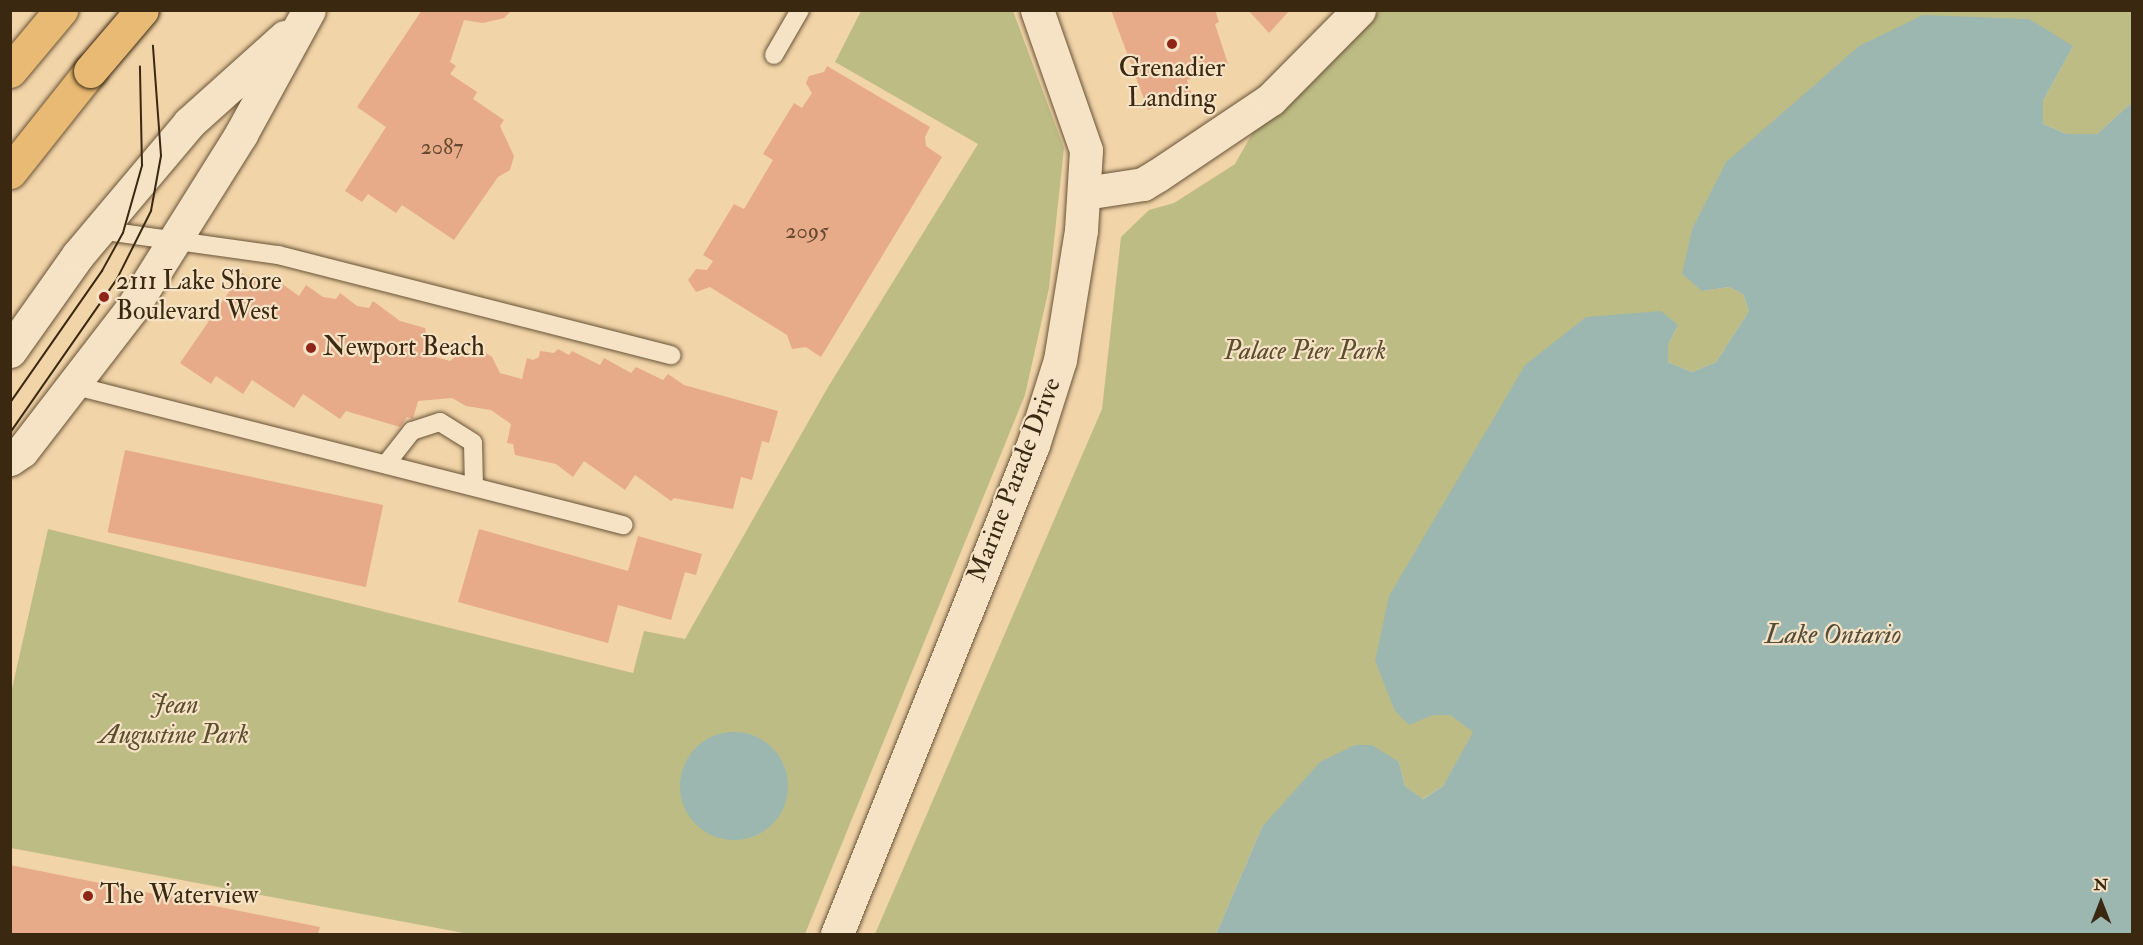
<!DOCTYPE html>
<html>
<head>
<meta charset="utf-8">
<style>
  body { margin:0 }
  #map { position:relative; width:2143px; height:945px; overflow:hidden; background:#f1d4a8; font-family:"IM FELL Double Pica",serif }
  div>[style] { position:absolute }
  [style*='--x'] { left:calc(var(--x)*1px); top:calc(var(--y)*1px); width:calc(var(--w)*1px); rotate:calc(var(--a)*1deg) }
  .green>* { inset:0; background:#bebc85 }
  .water>* { inset:0; background:#9cb7b0 }
  .round { border-radius:50% }
  .building>* { inset:0; background:#e7ab8a; transform-origin:0 0 }
  .roads { filter:drop-shadow(0 0 2px #685337) drop-shadow(0 0 2px #685337) }
  .service>* { height:18px; margin:-9px; padding:0 9px; transform-origin:9px; border-radius:9px; background:#f6e3c6 }
  .minor>* { height:33px; margin:-16.5px; padding:0 16.5px; transform-origin:16.5px; border-radius:16.5px; background:#f6e3c6 }
  .tertiary>* { height:33px; margin:-16.5px; padding:0 16.5px; transform-origin:16.5px; border-radius:16.5px; background:#f6e3c6 }
  .secondary>* { height:33px; margin:-16.5px; padding:0 16.5px; transform-origin:16.5px; border-radius:16.5px; background:#f6e3c6 }
  .motorway>* { height:33px; margin:-16.5px; padding:0 16.5px; transform-origin:16.5px; border-radius:16.5px; background:#e8ba74 }
  .tram>* { height:1.5px; margin:-0.75px; padding:0 0.75px; transform-origin:0.75px; border-radius:0.75px; background:#3b2811 }
  .bridges { filter:drop-shadow(0 0 2px #3b2811) drop-shadow(0 0 2px #3b2811) }
  .motorway-bridge>* { height:33px; margin:-16.5px; padding:0 16.5px; transform-origin:16.5px; border-radius:16.5px; background:#e8ba74 }
  .dots>* { width:16px; height:16px; translate:-50% -50%; box-sizing:border-box; border:3px solid #f6e3c6; border-radius:50% }
  span { translate:-50% -50%; white-space:nowrap; text-align:center; line-height:1.15; -webkit-text-stroke:4.5px #f6e3c6; paint-order:stroke }
  .number-label { font-size:22px; color:#66492f }
  .number-label span { -webkit-text-stroke-width:0 }
  .poi-label { font-size:26px; color:#3b2811 }
  .left { translate:0 -50%; text-align:left }
  .park-label { font-size:26px; color:#5c4d2e; font-style:italic }
  .street-label { font-size:26px; color:#3b2811 }
  .water-label { font-size:27px; color:#534c39; font-style:italic }
  .frame { position:absolute; inset:0; border:12px solid #3b2811; pointer-events:none }
  .north { position:absolute; left:2071px; top:873px; width:60px; height:60px; -webkit-text-stroke:4px #f6e3c6; paint-order:stroke; rotate:0deg; font-size:16px; font-weight:700; line-height:24px; text-align:center; color:#3b2811 }
  .north::after { content:''; display:block; margin:auto; width:21px; height:27px; background:#3b2811; clip-path:polygon(50% 0,100% 100%,50% 72%,0 100%) }
</style>
</head>
<body>
<div id="map">
  <div class="green">
    <div style="clip-path:polygon(861px 11px,1013px 11px,1064px 148px,1049px 288px,1025px 395px,805px 934px,469px 934px,11px 848px,11px 693px,48px 529px,633px 673px,644px 631px,685px 639px,828px 387px,978px 144px,835px 62px)"></div>
    <div style="clip-path:polygon(1380px 11px,2132px 11px,2132px 102px,2097px 134px,2067px 134px,2043px 124px,2043px 101px,2073px 46px,1702px 291px,1729px 287px,1743px 294px,1749px 311px,1716px 362px,1692px 372px,1668px 362px,1668px 345px,1678px 325px,1433px 715px,1450px 715px,1474px 732px,1443px 786px,1422px 799px,1405px 786px,1399px 762px,1262px 827px,1216px 934px,875px 934px,1102px 409px,1121px 237px,1149px 210px,1174px 203px,1235px 164px,1253px 132px,1296px 97px)"></div>
  </div>
  <div class="water">
    <div style="clip-path:polygon(1923px 15px,2029px 19px,2073px 46px,2043px 101px,2043px 124px,2067px 134px,2097px 134px,2132px 102px,2132px 934px,1216px 934px,1262px 827px,1320px 762px,1355px 745px,1372px 745px,1399px 762px,1405px 786px,1423px 799px,1443px 786px,1473px 732px,1450px 715px,1433px 715px,1409px 725px,1395px 711px,1375px 661px,1389px 596px,1525px 365px,1586px 317px,1661px 311px,1678px 325px,1668px 345px,1668px 362px,1692px 372px,1716px 362px,1749px 311px,1743px 294px,1729px 287px,1702px 291px,1682px 274px,1692px 229px,1726px 162px,1859px 46px)"></div>
    <div class="round" style="left:680px;top:732px;width:108px;height:108px"></div>
  </div>
  <div class="building">
    <div style="clip-path:polygon(422px 10px,512px 10px,504px 18px,483px 23px,464px 20px,450px 62px,456px 66px,450px 74px,477px 92px,473px 99px,504px 120px,500px 126px,514px 156px,510px 170px,498px 177px,454px 240px,402px 205px,396px 213px,368px 194px,362px 202px,345px 191px,386px 127px,357px 107px)"></div>
    <div style="clip-path:polygon(1111px 10px,1215px 10px,1219px 22px,1215px 24px,1228px 64px,1187px 80px,1192px 95px,1148px 110px)"></div>
    <div style="clip-path:polygon(1248px 10px,1290px 10px,1269px 33px)"></div>
    <div style="clip-path:polygon(827px 66px,930px 127px,925px 137px,926px 146px,942px 157px,821px 357px,806px 347px,792px 349px,787px 335px,710px 287px,696px 292px,688px 280px,696px 269px,707px 270px,713px 261px,703px 255px,734px 204px,744px 209px,773px 160px,763px 154px,794px 103px,802px 108px,812px 93px,806px 83px,809px 76px,824px 72px)"></div>
    <div style="clip-path:polygon(242px 273px,267px 288px,274px 278px,299px 296px,306px 285px,323px 297px,336px 299px,340px 293px,357px 306px,369px 308px,373px 301px,400px 321px,425px 328px,427px 339px,433px 340px,429px 355px,450px 361px,462px 351px,483px 351px,492px 357px,500px 373px,522px 379px,527px 358px,533px 360px,539px 357px,540px 351px,554px 353px,558px 349px,569px 355px,572px 351px,600px 365px,604px 358px,631px 373px,636px 367px,663px 380px,668px 374px,684px 385px,778px 411px,769px 443px,762px 441px,752px 480px,741px 477px,733px 509px,674px 498px,671px 501px,635px 475px,625px 490px,584px 461px,573px 477px,556px 464px,515px 455px,513px 444px,507px 443px,511px 424px,491px 410px,466px 406px,452px 398px,418px 401px,413px 419px,407px 417px,400px 427px,346px 411px,340px 419px,303px 394px,294px 408px,252px 380px,243px 394px,216px 376px,211px 384px,180px 363px)"></div>
    <div style="left:125px;top:450px;width:264px;height:84px;rotate:12deg"></div>
    <div style="clip-path:polygon(479px 529px,628px 571px,638px 536px,702px 554px,696px 575px,685px 572px,671px 620px,618px 605px,608px 643px,458px 602px)"></div>
    <div style="clip-path:polygon(10px 865px,320px 927px,318px 934px,10px 934px)"></div>
  </div>
  <div class="roads">
    <div class="service">
      <div style="--x:774;--y:55;--w:52;--a:-60"></div>
      <div style="--x:99;--y:230;--w:181;--a:8"></div>
      <div style="--x:278;--y:255;--w:406;--a:14.3"></div>
      <div style="--x:72;--y:385;--w:569;--a:14.26"></div>
      <div style="--x:386;--y:464;--w:42;--a:-51.8"></div>
      <div style="--x:412;--y:431;--w:29;--a:-18"></div>
      <div style="--x:440;--y:422;--w:39;--a:32"></div>
      <div style="--x:473;--y:443;--w:43;--a:88.7"></div>
    </div>
    <div class="minor">
      <div style="--x:1085;--y:193;--w:59;--a:-8.8"></div>
      <div style="--x:1143;--y:184;--w:17;--a:-31"></div>
      <div style="--x:1158;--y:175;--w:136;--a:-33.9"></div>
      <div style="--x:1271;--y:99;--w:125;--a:-45.3"></div>
    </div>
    <div class="tertiary">
      <div style="--x:837;--y:934;--w:527;--a:-68.16"></div>
      <div style="--x:1033;--y:445;--w:89;--a:-72.4"></div>
      <div style="--x:1060;--y:360;--w:132;--a:-80.8"></div>
      <div style="--x:1081;--y:230;--w:80;--a:-86.4"></div>
      <div style="--x:1086;--y:150;--w:148;--a:-109.3"></div>
    </div>
    <div class="secondary">
      <div style="--x:10;--y:351;--w:118;--a:-54.7"></div>
      <div style="--x:78;--y:255;--w:172;--a:-49.9"></div>
      <div style="--x:189;--y:123;--w:129;--a:-41.9"></div>
      <div style="--x:10;--y:459;--w:14;--a:-34"></div>
      <div style="--x:22;--y:451;--w:180;--a:-52.4"></div>
      <div style="--x:132;--y:308;--w:205;--a:-57.9"></div>
      <div style="--x:241;--y:134;--w:141;--a:-61.3"></div>
    </div>
    <div class="motorway">
      <div style="--x:10;--y:71;--w:80;--a:-50.1"></div>
      <div style="--x:10;--y:172;--w:129;--a:-51.6"></div>
    </div>
  </div>
  <div class="tram">
    <div style="--x:10;--y:403;--w:161;--a:-55.1"></div>
    <div style="--x:102;--y:271;--w:43;--a:-61.1"></div>
    <div style="--x:123;--y:233;--w:70;--a:-74.2"></div>
    <div style="--x:142;--y:166;--w:99;--a:-91.2"></div>
    <div style="--x:10;--y:433;--w:188;--a:-55.2"></div>
    <div style="--x:117;--y:279;--w:76;--a:-63.4"></div>
    <div style="--x:151;--y:211;--w:56;--a:-79.7"></div>
    <div style="--x:161;--y:156;--w:110;--a:-94.2"></div>
  </div>
  <div class="bridges">
    <div class="motorway-bridge">
      <div style="--x:90;--y:71;--w:80;--a:-49.6"></div>
    </div>
  </div>
  <div class="dots">
    <div style="left:1172px;top:44px;background:#8f2418"></div>
    <div style="left:104px;top:297px;background:#8f2418"></div>
    <div style="left:311px;top:348px;background:#8f2418"></div>
    <div style="left:88px;top:896px;background:#8f2418"></div>
  </div>
  <div class="number-label">
    <span style="left:442px;top:148px">2087</span>
    <span style="left:807px;top:232px">2095</span>
  </div>
  <div class="poi-label">
    <span style="left:1172px;top:84px">Grenadier<br>Landing</span>
    <span class="left" style="left:116px;top:297px">2111 Lake Shore<br>Boulevard West</span>
    <span class="left" style="left:323px;top:348px">Newport Beach</span>
    <span class="left" style="left:100px;top:896px">The Waterview</span>
  </div>
  <div class="park-label">
    <span style="left:1305px;top:352px">Palace Pier Park</span>
    <span style="left:174px;top:721px">Jean<br>Augustine Park</span>
  </div>
  <div class="street-label">
    <span style="left:1015px;top:480px;rotate:-69deg">Marine Parade Drive</span>
  </div>
  <div class="water-label">
    <span style="left:1833px;top:635px">Lake Ontario</span>
  </div>
  <div class="frame"></div>
  <div class="north">N</div>
</div>
</body>
</html>
